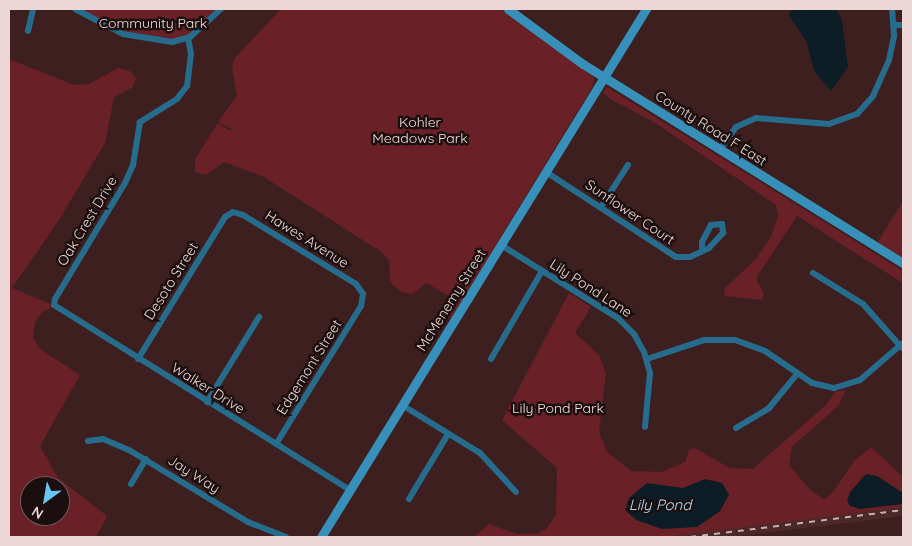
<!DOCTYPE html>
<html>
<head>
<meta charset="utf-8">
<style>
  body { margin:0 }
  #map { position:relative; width:912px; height:546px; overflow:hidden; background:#3e1f20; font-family:Quicksand,sans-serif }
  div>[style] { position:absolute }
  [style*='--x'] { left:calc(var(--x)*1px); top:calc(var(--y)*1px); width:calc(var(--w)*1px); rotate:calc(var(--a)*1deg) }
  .built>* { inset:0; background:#4d2829 }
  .green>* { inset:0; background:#692027 }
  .water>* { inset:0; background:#0d1d25 }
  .street>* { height:6px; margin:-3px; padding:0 3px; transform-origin:3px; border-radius:3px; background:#266d8d }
  .secondary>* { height:9px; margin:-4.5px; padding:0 4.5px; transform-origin:4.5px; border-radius:4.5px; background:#3790b9 }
  .rail>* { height:2px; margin-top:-1px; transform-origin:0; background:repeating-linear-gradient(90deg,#c7b0af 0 6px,transparent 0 12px) }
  span { translate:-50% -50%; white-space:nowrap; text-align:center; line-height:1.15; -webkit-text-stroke:5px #1b0e0e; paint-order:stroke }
  .park-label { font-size:14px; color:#f7dada }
  .street-label { font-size:14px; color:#ecd7d6 }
  .water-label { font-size:15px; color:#aee0fb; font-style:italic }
  .frame { position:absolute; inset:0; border:10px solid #ecd7d6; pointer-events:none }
  .north { position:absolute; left:20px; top:476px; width:50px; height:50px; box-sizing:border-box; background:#1b0e0e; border:1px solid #6f5e5e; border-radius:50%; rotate:212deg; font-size:14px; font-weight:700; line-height:20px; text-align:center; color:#ecd7d6 }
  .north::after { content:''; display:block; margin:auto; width:18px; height:22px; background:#69c4f1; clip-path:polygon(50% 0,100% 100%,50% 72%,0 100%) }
</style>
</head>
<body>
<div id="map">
  <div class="built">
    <div style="clip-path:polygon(903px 505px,903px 516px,797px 529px,731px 537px,648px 537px)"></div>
  </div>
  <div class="green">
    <div style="clip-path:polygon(81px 9px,216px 9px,190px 34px,172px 39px,126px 32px)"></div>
    <div style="clip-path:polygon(281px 9px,501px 9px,594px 77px,593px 86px,451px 318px,446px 316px,454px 304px,451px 297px,426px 283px,413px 294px,401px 292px,390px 282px,389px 260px,380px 251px,264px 177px,224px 162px,206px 175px,195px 172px,195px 159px,218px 123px,228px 130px,234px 130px,218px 122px,237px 96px,232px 68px,234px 59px)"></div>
    <div style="clip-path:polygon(evenodd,9px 59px,74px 85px,89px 84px,118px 68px,130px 71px,136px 78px,133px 87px,114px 97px,105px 143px,59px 220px,12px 288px,50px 304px,51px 308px,43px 311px,35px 322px,33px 338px,40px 349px,80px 375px,40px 446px,58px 478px,107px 516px,96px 537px,9px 537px,9px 59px,30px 486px,60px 486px,60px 516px,30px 516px,30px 486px)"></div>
    <div style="clip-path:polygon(607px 87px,903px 271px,903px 283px,797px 216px,758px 275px,757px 281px,764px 293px,762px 300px,725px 296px,724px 289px,756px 259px,771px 237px,778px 216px,776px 205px,654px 122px,610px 99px,603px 92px)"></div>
    <div style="clip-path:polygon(903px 201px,903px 259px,877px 243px)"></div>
    <div style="clip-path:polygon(569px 293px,591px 307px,575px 333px,599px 355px,606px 373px,599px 432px,607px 452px,631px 471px,662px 472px,685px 462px,689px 450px,694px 448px,730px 468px,753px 469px,826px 405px,835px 392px,846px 390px,838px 406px,792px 447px,789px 465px,808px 488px,824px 500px,834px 491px,854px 461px,871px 447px,903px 477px,903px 507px,666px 537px,474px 537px,489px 524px,517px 534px,537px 534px,546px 529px,556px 515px,557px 468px,502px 420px)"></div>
  </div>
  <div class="water">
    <div style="clip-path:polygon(791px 9px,836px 9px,842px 20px,848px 67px,831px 91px,814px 71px,807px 43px,789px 15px)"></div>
    <div style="clip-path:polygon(866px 474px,877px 476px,903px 493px,903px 504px,860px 509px,850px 506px,847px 501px,850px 492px)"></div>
    <div style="clip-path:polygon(705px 479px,722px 483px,729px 495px,720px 511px,697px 527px,662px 529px,636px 520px,625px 510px,629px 498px,647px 483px,683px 488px)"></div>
  </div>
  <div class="street">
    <div style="--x:75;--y:9;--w:54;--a:27.5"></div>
    <div style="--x:123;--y:34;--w:50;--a:9.3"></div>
    <div style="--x:172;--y:42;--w:19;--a:-16"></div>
    <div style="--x:190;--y:37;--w:42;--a:-42.1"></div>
    <div style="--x:894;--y:25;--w:9;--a:0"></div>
    <div style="--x:28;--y:31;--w:23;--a:-77"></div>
    <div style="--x:188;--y:38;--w:16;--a:79"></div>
    <div style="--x:191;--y:54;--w:32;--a:97"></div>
    <div style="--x:187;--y:86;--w:16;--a:128"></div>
    <div style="--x:177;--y:99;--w:44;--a:148.1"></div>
    <div style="--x:140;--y:122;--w:44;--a:99.2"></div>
    <div style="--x:133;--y:165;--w:20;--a:114"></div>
    <div style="--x:125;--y:183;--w:135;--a:121.1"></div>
    <div style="--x:55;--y:299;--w:6;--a:99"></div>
    <div style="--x:54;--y:305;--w:349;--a:32"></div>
    <div style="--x:720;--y:149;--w:27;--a:-54"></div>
    <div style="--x:736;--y:127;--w:22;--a:-24"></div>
    <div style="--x:756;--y:118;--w:73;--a:4.7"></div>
    <div style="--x:829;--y:124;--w:30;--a:-20"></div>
    <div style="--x:857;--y:114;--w:24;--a:-48"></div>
    <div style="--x:873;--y:96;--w:39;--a:-66"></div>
    <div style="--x:889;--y:60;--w:25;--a:-78"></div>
    <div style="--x:894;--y:36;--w:27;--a:-94"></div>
    <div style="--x:546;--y:172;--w:155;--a:33.2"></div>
    <div style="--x:676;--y:257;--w:14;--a:0"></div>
    <div style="--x:690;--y:257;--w:21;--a:-25"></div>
    <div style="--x:709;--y:248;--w:21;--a:-47"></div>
    <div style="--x:723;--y:233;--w:9;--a:-96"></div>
    <div style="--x:722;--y:224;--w:11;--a:175"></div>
    <div style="--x:711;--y:225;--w:19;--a:118"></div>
    <div style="--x:702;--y:242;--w:7;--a:90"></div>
    <div style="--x:601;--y:207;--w:50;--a:-57.3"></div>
    <div style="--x:501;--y:245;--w:138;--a:32"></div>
    <div style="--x:618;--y:318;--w:23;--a:45"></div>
    <div style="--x:634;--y:334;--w:21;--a:61"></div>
    <div style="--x:644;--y:352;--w:22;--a:74"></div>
    <div style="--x:650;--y:373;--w:54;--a:95.3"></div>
    <div style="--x:813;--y:273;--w:59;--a:31.8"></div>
    <div style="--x:863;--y:304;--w:59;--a:48.4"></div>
    <div style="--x:138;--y:359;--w:167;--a:-58.5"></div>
    <div style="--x:225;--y:217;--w:9;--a:-32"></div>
    <div style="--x:233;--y:212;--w:10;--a:17"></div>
    <div style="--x:243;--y:215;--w:132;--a:31.4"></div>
    <div style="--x:356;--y:284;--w:12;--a:55"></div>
    <div style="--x:363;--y:294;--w:12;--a:99"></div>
    <div style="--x:361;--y:306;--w:162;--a:121.6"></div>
    <div style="--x:491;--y:359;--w:102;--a:-59.9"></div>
    <div style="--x:647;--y:359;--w:60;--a:-18.4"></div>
    <div style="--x:704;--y:340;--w:31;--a:0"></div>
    <div style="--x:735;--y:340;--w:32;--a:20"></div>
    <div style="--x:765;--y:351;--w:57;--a:34.2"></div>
    <div style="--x:812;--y:383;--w:23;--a:13"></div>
    <div style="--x:834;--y:388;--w:27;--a:-17"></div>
    <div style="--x:860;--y:380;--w:57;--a:-40.7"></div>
    <div style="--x:207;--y:402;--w:100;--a:-58.5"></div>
    <div style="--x:402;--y:405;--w:92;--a:31.6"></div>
    <div style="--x:480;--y:453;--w:53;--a:47.3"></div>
    <div style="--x:736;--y:428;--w:39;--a:-31"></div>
    <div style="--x:769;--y:408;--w:44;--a:-50.5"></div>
    <div style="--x:88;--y:441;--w:15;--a:-8"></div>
    <div style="--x:103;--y:439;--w:28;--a:23"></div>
    <div style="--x:129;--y:450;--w:139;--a:31.2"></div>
    <div style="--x:248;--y:522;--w:41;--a:21.5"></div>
    <div style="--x:131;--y:484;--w:29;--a:-59"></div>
    <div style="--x:409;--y:499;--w:76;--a:-59"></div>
  </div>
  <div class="secondary">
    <div style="--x:508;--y:9;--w:93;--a:36.3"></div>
    <div style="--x:583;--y:64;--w:377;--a:31.9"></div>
    <div style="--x:321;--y:537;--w:620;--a:-58.39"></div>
  </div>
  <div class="rail">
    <div style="--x:690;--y:537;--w:215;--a:-7.2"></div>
  </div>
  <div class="park-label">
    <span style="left:153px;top:23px">Community Park</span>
    <span style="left:420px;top:130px">Kohler<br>Meadows Park</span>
    <span style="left:558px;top:408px">Lily Pond Park</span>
  </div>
  <div class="street-label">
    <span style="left:711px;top:128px;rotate:32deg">County Road F East</span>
    <span style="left:630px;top:212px;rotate:34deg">Sunflower Court</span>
    <span style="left:87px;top:221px;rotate:-59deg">Oak Crest Drive</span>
    <span style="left:307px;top:239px;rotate:32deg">Hawes Avenue</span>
    <span style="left:171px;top:281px;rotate:-58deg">Desoto Street</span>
    <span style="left:591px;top:288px;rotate:33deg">Lily Pond Lane</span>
    <span style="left:451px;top:300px;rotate:-58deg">McMenemy Street</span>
    <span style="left:309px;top:367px;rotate:-58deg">Edgemont Street</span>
    <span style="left:208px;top:388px;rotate:32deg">Walker Drive</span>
    <span style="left:194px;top:474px;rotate:32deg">Jay Way</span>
  </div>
  <div class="water-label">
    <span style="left:660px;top:505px">Lily Pond</span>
  </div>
  <div class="frame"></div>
  <div class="north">N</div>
</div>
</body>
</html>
